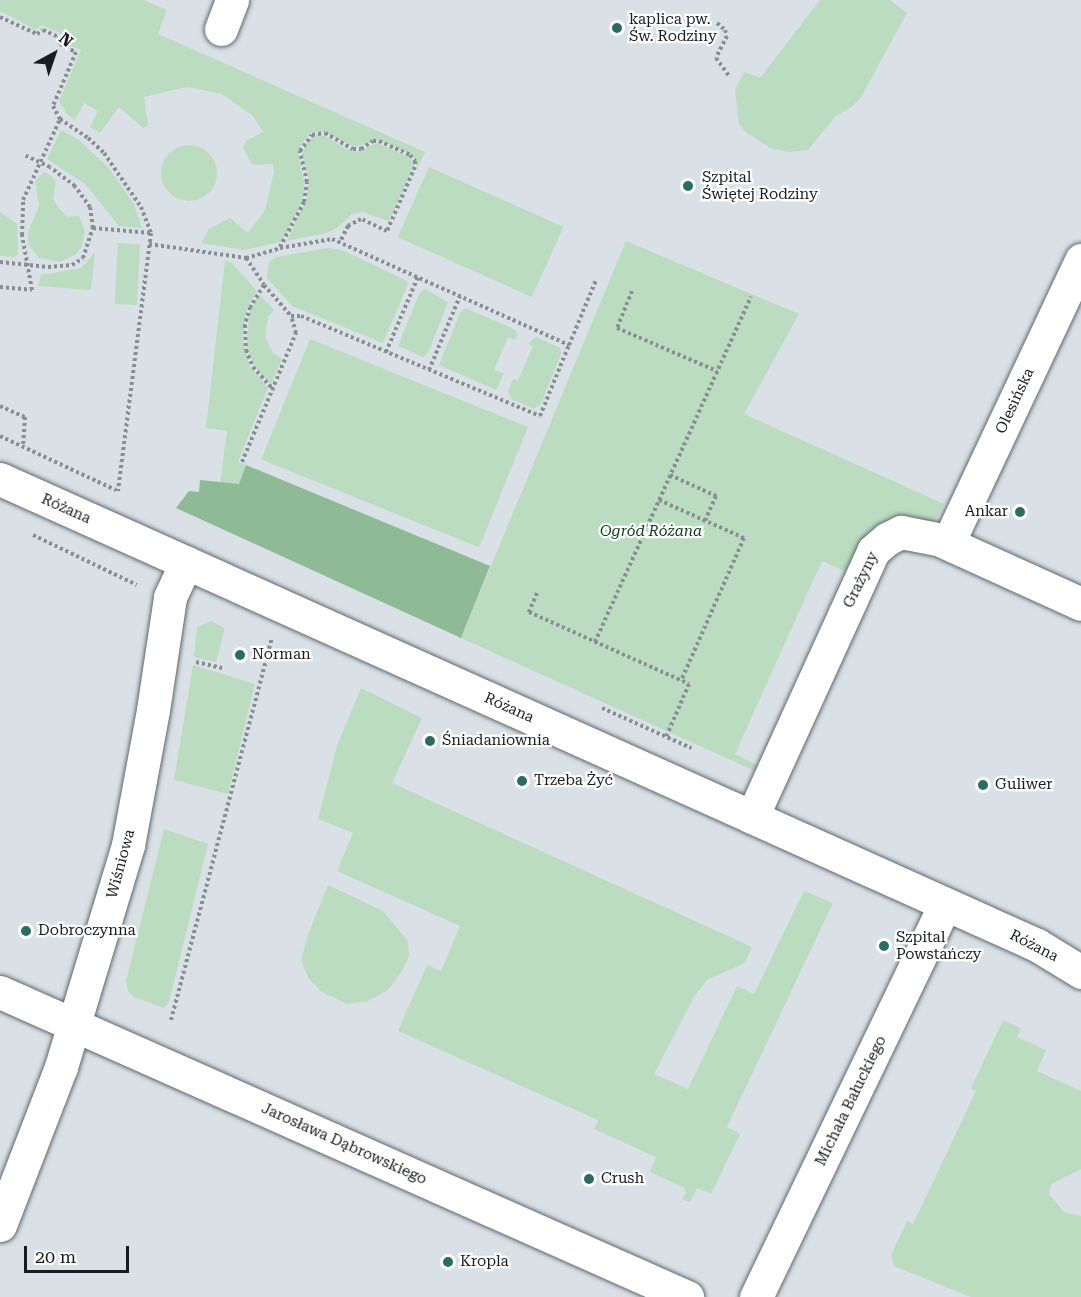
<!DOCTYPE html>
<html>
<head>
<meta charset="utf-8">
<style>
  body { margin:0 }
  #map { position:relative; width:1081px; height:1297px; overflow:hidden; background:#d9e1e7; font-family:"Roboto Serif",serif }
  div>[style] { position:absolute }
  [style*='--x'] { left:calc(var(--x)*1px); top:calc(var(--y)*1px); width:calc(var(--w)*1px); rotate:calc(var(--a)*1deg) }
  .green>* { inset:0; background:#bbdcc0; transform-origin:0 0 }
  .round { border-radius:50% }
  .forest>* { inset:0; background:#8fba96 }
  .path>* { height:4px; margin-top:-2px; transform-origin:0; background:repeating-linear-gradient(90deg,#888e92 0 3px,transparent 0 6px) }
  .roads { filter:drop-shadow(0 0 2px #61676d) drop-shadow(0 0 2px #61676d) }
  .street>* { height:33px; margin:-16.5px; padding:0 16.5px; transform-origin:16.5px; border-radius:16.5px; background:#fff }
  .dots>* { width:16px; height:16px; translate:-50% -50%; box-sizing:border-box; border:3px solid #fff; border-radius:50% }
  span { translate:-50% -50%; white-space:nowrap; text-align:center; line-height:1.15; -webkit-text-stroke:4.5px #fff; paint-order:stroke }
  .poi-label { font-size:15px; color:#191c1e }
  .left { translate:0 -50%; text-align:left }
  .right { translate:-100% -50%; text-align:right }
  .street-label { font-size:15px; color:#191c1e }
  .park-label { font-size:15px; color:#083b19; font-style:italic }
  .north { position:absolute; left:24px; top:24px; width:60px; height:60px; -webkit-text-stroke:4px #fff; paint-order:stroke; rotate:40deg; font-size:16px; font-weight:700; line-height:24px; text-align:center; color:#191c1e }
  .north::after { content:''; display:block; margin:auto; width:21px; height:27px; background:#191c1e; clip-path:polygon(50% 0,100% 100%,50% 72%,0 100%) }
  .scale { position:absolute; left:24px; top:1246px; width:105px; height:27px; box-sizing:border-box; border:3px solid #191c1e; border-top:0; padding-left:8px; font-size:18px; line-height:21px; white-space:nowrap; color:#191c1e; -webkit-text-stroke:4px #fff; paint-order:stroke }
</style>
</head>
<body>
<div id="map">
  <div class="green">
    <div style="clip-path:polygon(0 0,144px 0,167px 10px,158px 34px,425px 152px,417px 169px,415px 159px,411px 154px,379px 140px,354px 147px,324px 132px,312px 132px,305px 139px,298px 153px,305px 188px,301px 204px,281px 242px,244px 250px,201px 243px,209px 229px,230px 218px,248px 233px,265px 210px,274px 172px,273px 164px,256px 165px,251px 163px,243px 147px,246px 141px,263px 132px,253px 116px,222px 94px,187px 87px,144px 97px,148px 126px,143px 128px,119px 107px,100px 133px,90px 127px,98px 111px,84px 103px,75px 120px,67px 114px,59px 101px,81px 50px,64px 43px,62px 34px,42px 25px,36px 30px,0 11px)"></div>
    <div style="clip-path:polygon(820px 0,890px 0,907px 13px,860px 99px,850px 108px,835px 117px,808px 150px,789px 152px,772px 149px,746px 132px,739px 124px,735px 90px,744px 72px,760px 78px)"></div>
    <div style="clip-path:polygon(61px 130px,79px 140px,108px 167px,134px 204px,142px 228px,119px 226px,85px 184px,47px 159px)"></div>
    <div style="clip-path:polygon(315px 135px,325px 136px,346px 149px,357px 152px,377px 143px,411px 158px,414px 166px,389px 221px,362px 212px,352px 214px,337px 228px,327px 233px,287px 241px,307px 198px,309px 181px,302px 154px,307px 142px)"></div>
    <div class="round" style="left:161px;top:145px;width:56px;height:56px"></div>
    <div style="left:429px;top:167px;width:147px;height:77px;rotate:24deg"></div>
    <div style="clip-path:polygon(44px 172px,52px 176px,56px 182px,53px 199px,59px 208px,67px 217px,79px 216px,85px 231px,81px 248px,75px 255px,59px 262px,39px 258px,28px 244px,28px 233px,39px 205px,35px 181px)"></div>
    <div style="clip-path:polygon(0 212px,17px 224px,18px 254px,15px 257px,0 256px)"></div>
    <div style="clip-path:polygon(626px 241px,799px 314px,744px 414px,944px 504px,934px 522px,909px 516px,893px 517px,876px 526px,867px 535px,849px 573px,822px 561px,735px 754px,757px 765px,755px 771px,461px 638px)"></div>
    <div style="left:118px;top:243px;width:22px;height:61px;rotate:3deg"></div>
    <div style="clip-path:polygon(328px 248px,342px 250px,407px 281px,408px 284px,383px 343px,292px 306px,267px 278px,269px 262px,276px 257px)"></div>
    <div style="clip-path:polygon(95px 252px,91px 290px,38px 286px,41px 275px,81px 268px)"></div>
    <div style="clip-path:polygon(225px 260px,232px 263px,257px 291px,247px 307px,242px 339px,250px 367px,268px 388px,238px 462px,246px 465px,240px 484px,220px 483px,227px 431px,206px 428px)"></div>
    <div style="clip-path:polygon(425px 289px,448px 302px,428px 353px,423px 357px,398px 346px,420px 292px)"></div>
    <div style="clip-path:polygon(259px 294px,274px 310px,268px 317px,265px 337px,273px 353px,282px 359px,271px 385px,257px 370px,247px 349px,249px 314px)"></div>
    <div style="clip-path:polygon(465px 308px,514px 329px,518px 335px,515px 340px,508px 337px,494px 370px,504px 373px,496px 390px,439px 365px,460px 313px)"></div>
    <div style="clip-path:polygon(536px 337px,560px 348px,561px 354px,541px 404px,534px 409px,511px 399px,508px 392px,513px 379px,518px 380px,533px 346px,528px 344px)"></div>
    <div style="left:310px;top:339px;width:235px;height:130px;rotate:22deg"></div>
    <div style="clip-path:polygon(211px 621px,225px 628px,216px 662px,194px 657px,197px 627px)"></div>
    <div style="clip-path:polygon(193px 665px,255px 684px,228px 794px,174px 780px)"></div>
    <div style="clip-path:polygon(361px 688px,422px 718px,392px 783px,752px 947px,745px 963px,707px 980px,694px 997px,654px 1074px,688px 1089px,737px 986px,754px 994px,804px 891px,833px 903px,727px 1127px,740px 1134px,711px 1194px,697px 1188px,690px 1202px,682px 1199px,686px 1192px,684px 1188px,650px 1172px,656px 1157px,594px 1129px,598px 1120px,398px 1031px,427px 965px,441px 971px,460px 926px,337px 871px,353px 833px,318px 819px,337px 746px)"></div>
    <div style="clip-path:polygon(164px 829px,208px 844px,169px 1002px,164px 1008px,134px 997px,128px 991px,126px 981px)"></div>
    <div style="clip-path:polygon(328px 885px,383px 911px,408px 941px,409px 957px,400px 974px,388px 990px,368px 1001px,347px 1004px,322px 992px,308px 978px,301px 960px,308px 935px)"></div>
    <div style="clip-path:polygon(1003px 1020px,1021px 1028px,1017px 1037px,1046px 1050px,1037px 1071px,1081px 1091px,1081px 1169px,1051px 1184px,1049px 1194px,1064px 1212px,1081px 1216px,1081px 1297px,971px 1297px,894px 1266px,891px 1255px,907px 1221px,913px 1224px,976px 1091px,971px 1088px)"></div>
  </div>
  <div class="forest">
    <div style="clip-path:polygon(246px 465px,490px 566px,461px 638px,176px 508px,189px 491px,199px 492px,200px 480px,239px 484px)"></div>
  </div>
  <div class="path">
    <div style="--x:0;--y:17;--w:41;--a:24.7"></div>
    <div style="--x:37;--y:34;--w:7;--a:-34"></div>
    <div style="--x:43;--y:30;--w:17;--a:24"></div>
    <div style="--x:59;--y:37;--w:7;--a:82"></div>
    <div style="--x:60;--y:44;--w:18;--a:27"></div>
    <div style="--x:76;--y:52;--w:59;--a:113.1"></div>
    <div style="--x:53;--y:106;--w:15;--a:62"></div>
    <div style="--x:717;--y:23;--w:11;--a:41"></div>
    <div style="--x:725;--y:30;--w:6;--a:72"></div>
    <div style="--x:727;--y:36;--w:25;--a:117"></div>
    <div style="--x:716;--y:58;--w:24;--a:54"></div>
    <div style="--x:93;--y:228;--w:58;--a:4.9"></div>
    <div style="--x:151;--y:233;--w:260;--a:97.3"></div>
    <div style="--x:149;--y:244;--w:98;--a:8.2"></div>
    <div style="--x:246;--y:258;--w:35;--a:-16"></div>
    <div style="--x:280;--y:248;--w:53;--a:-9.8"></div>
    <div style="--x:332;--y:239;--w:260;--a:24.1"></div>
    <div style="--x:569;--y:345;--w:70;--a:-67.4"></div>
    <div style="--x:280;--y:247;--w:51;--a:-61.9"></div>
    <div style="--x:304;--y:202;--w:20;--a:-81"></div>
    <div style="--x:307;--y:182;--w:32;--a:-103"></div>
    <div style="--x:300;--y:151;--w:20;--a:-53"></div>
    <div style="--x:312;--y:135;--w:13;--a:-9"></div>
    <div style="--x:325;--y:133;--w:32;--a:30"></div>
    <div style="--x:353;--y:149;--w:8;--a:0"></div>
    <div style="--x:361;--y:149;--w:14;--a:-34"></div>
    <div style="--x:373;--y:141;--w:6;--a:0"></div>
    <div style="--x:379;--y:141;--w:34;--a:24"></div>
    <div style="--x:410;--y:155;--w:8;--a:50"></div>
    <div style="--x:415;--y:161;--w:6;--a:90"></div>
    <div style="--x:415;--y:167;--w:70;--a:113.6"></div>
    <div style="--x:387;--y:231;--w:29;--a:-155"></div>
    <div style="--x:361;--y:219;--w:15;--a:152"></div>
    <div style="--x:348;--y:226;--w:18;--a:117"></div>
    <div style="--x:246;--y:258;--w:32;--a:56"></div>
    <div style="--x:264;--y:285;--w:41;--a:48.9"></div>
    <div style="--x:291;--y:316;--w:10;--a:0"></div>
    <div style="--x:301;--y:316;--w:259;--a:22.7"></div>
    <div style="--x:540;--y:416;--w:77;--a:-67.8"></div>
    <div style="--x:0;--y:262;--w:48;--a:5.9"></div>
    <div style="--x:48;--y:267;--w:24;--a:-5"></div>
    <div style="--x:72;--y:265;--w:13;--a:-32"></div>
    <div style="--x:83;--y:258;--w:32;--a:-72"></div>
    <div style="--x:93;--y:228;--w:21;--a:-98"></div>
    <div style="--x:90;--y:207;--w:26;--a:-126"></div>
    <div style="--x:75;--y:186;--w:31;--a:-143"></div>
    <div style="--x:50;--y:167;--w:29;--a:-155"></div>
    <div style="--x:264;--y:285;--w:26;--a:122"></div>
    <div style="--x:250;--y:307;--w:19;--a:106"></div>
    <div style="--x:245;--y:325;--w:25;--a:88"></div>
    <div style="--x:246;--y:350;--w:18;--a:68"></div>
    <div style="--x:253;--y:367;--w:30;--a:48"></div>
    <div style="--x:0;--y:287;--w:32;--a:5"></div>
    <div style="--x:32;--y:290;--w:56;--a:-100.3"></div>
    <div style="--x:22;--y:235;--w:35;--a:-88"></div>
    <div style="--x:23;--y:200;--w:89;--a:-65.4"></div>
    <div style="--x:60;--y:119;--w:34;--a:34"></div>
    <div style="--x:88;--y:138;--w:22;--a:43"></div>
    <div style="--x:104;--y:153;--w:65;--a:55.6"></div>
    <div style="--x:141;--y:207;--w:28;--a:69"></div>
    <div style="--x:632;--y:291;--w:40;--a:112"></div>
    <div style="--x:617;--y:328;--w:109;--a:23.3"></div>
    <div style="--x:386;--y:352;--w:82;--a:-66.9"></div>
    <div style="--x:429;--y:370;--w:80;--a:-67.3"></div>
    <div style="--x:0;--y:406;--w:27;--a:24"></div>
    <div style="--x:25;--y:417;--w:29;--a:94"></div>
    <div style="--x:0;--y:436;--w:128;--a:25"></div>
    <div style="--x:242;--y:462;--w:140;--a:-67.3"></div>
    <div style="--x:296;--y:333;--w:18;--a:-106"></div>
    <div style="--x:670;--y:475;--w:51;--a:24.5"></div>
    <div style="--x:716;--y:496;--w:27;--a:114"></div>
    <div style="--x:659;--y:500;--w:93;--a:24.1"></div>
    <div style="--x:744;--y:538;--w:156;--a:113.8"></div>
    <div style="--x:33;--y:535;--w:115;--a:25.7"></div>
    <div style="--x:537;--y:593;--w:21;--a:113"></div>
    <div style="--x:529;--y:612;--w:175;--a:24.2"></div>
    <div style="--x:689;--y:684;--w:58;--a:113.5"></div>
    <div style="--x:595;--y:642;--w:379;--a:-65.7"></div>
    <div style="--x:196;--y:662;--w:27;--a:13"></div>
    <div style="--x:602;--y:708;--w:98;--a:24.2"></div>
    <div style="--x:171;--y:1020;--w:394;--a:-75.2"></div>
  </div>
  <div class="roads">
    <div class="street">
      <div style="--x:221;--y:29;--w:31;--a:-69"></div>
      <div style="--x:0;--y:479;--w:1137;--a:24.2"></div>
      <div style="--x:1037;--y:945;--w:52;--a:31.5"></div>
      <div style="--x:948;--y:543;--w:313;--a:-64.8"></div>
      <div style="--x:752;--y:817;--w:292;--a:-65.5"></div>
      <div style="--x:873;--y:551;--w:18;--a:-41"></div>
      <div style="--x:887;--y:539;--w:16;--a:-27"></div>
      <div style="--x:901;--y:532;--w:38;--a:11"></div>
      <div style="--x:938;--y:539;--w:157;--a:24.4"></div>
      <div style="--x:0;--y:992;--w:752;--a:23.94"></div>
      <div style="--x:0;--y:1225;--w:169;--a:-68.9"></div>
      <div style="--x:61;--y:1067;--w:232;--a:-73.2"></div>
      <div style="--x:128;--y:845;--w:137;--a:-79.5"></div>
      <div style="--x:153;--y:710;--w:114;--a:-81.4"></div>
      <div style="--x:170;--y:597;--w:38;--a:-65"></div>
      <div style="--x:756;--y:1297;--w:436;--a:-64.3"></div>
    </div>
  </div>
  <div class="dots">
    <div style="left:617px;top:28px;background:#286d60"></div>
    <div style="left:688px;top:186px;background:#286d60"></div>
    <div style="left:1020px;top:512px;background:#286d60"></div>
    <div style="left:240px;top:655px;background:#286d60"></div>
    <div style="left:430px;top:741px;background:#286d60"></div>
    <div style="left:522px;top:781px;background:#286d60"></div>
    <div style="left:983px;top:785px;background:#286d60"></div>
    <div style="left:26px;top:931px;background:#286d60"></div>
    <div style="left:884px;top:946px;background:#286d60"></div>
    <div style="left:589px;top:1179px;background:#286d60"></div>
    <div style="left:448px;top:1262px;background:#286d60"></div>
  </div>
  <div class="poi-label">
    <span class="left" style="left:629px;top:28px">kaplica pw.<br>Św. Rodziny</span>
    <span class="left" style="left:702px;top:186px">Szpital<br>Świętej Rodziny</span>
    <span class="right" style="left:1008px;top:512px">Ankar</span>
    <span class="left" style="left:252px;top:655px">Norman</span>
    <span class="left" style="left:442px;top:741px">Śniadaniownia</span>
    <span class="left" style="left:534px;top:781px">Trzeba Żyć</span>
    <span class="left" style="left:995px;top:785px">Guliwer</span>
    <span class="left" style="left:38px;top:931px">Dobroczynna</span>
    <span class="left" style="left:896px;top:946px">Szpital<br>Powstańczy</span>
    <span class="left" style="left:601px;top:1179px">Crush</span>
    <span class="left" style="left:460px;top:1262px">Kropla</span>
  </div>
  <div class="street-label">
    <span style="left:1015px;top:401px;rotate:-65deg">Olesińska</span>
    <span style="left:66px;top:509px;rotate:24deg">Różana</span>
    <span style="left:861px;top:580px;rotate:-64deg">Grażyny</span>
    <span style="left:509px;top:708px;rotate:24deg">Różana</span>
    <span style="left:121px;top:864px;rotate:-75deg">Wiśniowa</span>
    <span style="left:1034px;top:946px;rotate:27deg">Różana</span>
    <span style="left:851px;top:1101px;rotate:-64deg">Michała Bałuckiego</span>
    <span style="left:344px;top:1144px;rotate:24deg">Jarosława Dąbrowskiego</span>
  </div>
  <div class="park-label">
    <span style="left:651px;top:532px">Ogród Różana</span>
  </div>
  <div class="north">N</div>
  <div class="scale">20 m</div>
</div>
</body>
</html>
